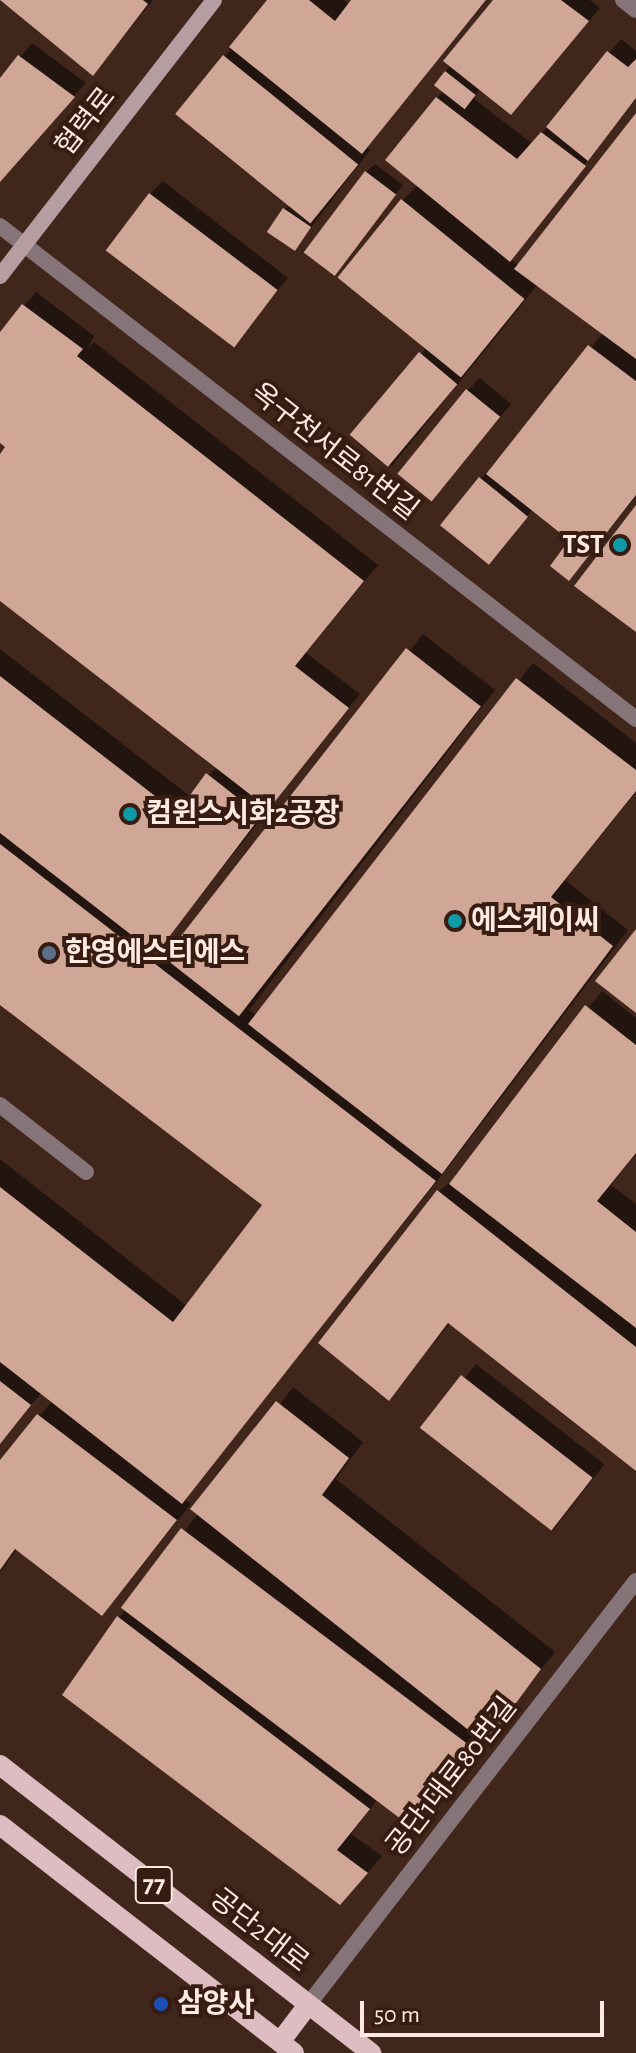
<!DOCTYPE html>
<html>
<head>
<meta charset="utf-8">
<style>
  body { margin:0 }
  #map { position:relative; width:636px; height:2053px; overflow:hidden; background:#41261c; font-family:"Alegreya Sans","Noto Sans KR",sans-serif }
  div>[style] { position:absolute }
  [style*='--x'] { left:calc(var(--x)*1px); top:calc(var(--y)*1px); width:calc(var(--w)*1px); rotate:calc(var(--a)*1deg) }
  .shadow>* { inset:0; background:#0007; transform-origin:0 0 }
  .building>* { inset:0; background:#d0a696; transform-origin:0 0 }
  .street>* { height:16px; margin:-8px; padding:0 8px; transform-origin:8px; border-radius:8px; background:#857578 }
  .secondary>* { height:16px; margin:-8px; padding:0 8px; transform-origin:8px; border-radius:8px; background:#b69da2 }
  .primary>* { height:20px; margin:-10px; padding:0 10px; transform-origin:10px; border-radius:10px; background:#ddbcc2 }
  .dots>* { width:22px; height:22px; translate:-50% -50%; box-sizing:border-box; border:4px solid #371c12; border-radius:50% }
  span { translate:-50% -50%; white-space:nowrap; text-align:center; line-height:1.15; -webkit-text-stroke:8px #371c12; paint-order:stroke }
  .shield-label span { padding:2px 6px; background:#371c12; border:2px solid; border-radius:6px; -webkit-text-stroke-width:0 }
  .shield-label { font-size:26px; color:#fdeae3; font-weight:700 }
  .street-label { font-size:28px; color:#fdeae3 }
  .poi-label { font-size:28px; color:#fdeae3; font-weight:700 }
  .right { translate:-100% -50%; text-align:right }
  .left { translate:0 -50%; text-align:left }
  .scale { position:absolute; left:360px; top:2001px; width:244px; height:36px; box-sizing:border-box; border:4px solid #fdeae3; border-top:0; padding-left:10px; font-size:24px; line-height:28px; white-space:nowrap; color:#fdeae3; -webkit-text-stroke:6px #371c12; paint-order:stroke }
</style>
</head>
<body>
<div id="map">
  <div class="shadow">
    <div style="clip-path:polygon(0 0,153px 0,93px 74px)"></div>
    <div style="clip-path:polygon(269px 0,344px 0,350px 5px,354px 0,487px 0,366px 147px,370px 150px,297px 246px,285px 209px,289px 205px,315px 219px,180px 115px)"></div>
    <div style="clip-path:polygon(495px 0,590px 0,600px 8px,511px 112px,480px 88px,474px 99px,533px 144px,621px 39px,636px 51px,636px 99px,510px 258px,519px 266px,636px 116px,636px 497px,569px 578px,572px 540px,533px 509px,499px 553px,481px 479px,603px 333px,538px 284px,392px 466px,355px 437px,426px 348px,402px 201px,418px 185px,437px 98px,445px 90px,437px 84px)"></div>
    <div style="clip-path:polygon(32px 43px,86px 83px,0 179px,0 81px)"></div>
    <div style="clip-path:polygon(375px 164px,403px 185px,333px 274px,366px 172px)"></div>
    <div style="clip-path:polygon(163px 181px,288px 278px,243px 331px,150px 194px)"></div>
    <div style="clip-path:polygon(36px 292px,94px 336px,88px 348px,94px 342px,378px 565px,306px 653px,360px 694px,163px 943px,175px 952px,423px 634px,495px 690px,249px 1010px,257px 1016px,533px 663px,636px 743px,636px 792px,565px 880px,628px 930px,457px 1156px,184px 1499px,191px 1504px,102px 1614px,17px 1549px,0 1572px,0 1464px,53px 1400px,42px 1392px,0 1442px,0 1159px,187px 1306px,265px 1204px,0 1004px,0 649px,191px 797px,217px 766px,0 599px,0 457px,14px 440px,0 441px,0 335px)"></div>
    <div style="clip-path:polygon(480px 378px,511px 404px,441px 488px,467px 391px)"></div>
    <div style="clip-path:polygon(602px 991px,636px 1018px,636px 1154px,611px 1185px,636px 1204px,636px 1469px,451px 1322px,389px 1398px,439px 1191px,456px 1178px)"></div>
    <div style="left:476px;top:1364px;width:163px;height:83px;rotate:38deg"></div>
    <div style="clip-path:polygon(293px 1387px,363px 1442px,336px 1479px,555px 1652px,414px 1829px,377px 1800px,351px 1834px,382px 1856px,356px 1887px,119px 1618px)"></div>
  </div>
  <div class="building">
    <div style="clip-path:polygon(0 0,143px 0,148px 4px,93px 76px)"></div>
    <div style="clip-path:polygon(267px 0,309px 0,335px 21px,351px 0,486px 0,362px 154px,229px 47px)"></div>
    <div style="clip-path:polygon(493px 0,561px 0,589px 21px,511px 115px,443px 61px)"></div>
    <div style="clip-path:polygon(607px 51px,628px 67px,636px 59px,636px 98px,588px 161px,546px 127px)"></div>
    <div style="clip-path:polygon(18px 55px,75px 97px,0 182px,0 78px)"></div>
    <div style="left:223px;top:55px;width:174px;height:76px;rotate:39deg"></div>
    <div style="left:445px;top:71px;width:39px;height:18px;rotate:38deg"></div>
    <div style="clip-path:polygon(436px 97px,517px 159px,541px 132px,586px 166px,510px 262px,385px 160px)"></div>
    <div style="clip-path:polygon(636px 113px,636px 359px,514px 269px)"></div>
    <div style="left:365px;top:171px;width:39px;height:102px;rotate:37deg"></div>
    <div style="left:149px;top:193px;width:161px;height:72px;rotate:37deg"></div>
    <div style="left:401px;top:199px;width:159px;height:101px;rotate:39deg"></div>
    <div style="left:283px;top:208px;width:34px;height:29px;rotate:34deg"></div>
    <div style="clip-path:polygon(22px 304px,83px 349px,77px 356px,364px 581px,295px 666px,349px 708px,269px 809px,0 601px,0 454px,5px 447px,0 443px,0 332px)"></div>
    <div style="clip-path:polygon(588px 345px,636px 381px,636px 495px,569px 581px,550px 566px,569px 540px,486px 474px)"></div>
    <div style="left:419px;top:352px;width:50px;height:108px;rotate:40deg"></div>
    <div style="left:466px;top:389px;width:44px;height:109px;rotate:39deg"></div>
    <div style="left:479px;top:477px;width:63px;height:62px;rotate:39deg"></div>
    <div style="clip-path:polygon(636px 505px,636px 632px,574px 586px)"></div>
    <div style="left:406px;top:648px;width:95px;height:393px;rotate:38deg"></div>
    <div style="clip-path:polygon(0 676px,177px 813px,206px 773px,261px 816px,156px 954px,0 833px)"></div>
    <div style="clip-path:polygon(516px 678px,636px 770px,636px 791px,551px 897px,613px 946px,442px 1174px,248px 1024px)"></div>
    <div style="clip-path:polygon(0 844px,436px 1181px,182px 1504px,0 1362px,0 1187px,173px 1322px,262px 1205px,0 1005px)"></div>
    <div style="clip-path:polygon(636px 929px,636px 1013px,595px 981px)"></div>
    <div style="clip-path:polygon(585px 1005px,636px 1045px,636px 1153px,597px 1201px,636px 1232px,636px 1328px,449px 1184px)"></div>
    <div style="clip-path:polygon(437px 1190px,636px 1347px,636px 1471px,448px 1323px,389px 1401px,318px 1343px)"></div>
    <div style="left:461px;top:1375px;width:167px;height:67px;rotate:38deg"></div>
    <div style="clip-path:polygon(0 1381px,31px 1405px,0 1444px)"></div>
    <div style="clip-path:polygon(276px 1401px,349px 1458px,322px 1495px,541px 1669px,486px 1744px,190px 1509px)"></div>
    <div style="clip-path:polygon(37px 1414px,177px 1520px,102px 1616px,15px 1549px,0 1570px,0 1460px)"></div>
    <div style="left:181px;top:1528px;width:366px;height:100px;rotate:37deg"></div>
    <div style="clip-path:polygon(117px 1616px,370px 1809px,337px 1850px,368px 1873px,340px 1905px,62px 1695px)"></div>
  </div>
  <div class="street">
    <div style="--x:623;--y:0;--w:16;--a:38"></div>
    <div style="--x:0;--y:226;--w:805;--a:37.78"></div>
    <div style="--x:0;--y:1105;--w:109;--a:37.9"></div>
    <div style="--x:308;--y:2005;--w:536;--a:-52.28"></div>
  </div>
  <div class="secondary">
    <div style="--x:0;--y:276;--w:349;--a:-52.2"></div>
  </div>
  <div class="primary">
    <div style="--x:0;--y:1765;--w:470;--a:37.8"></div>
    <div style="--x:0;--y:1825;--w:372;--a:37.8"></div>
    <div style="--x:280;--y:2042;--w:46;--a:-52.9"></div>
  </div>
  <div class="dots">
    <div style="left:620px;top:545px;background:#0f9aa8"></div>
    <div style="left:130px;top:814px;background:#0f9aa8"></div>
    <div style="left:455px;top:921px;background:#0f9aa8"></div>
    <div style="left:49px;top:953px;background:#5c6f8a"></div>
    <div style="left:161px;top:2004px;background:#1a4fb4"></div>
  </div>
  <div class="shield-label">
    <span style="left:154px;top:1885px">77</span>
  </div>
  <div class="street-label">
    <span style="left:86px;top:122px;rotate:-52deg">협력로</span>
    <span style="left:334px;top:452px;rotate:38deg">옥구천서로81번길</span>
    <span style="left:452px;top:1777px;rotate:-52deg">공단1대로80번길</span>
    <span style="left:259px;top:1931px;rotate:38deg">공단2대로</span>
  </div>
  <div class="poi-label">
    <span class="right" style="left:604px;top:545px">TST</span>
    <span class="left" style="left:146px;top:814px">컴윈스시화2공장</span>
    <span class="left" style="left:471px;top:921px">에스케이씨</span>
    <span class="left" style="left:65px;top:953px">한영에스티에스</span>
    <span class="left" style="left:177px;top:2004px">삼양사</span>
  </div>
  <div class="scale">50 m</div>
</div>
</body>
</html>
